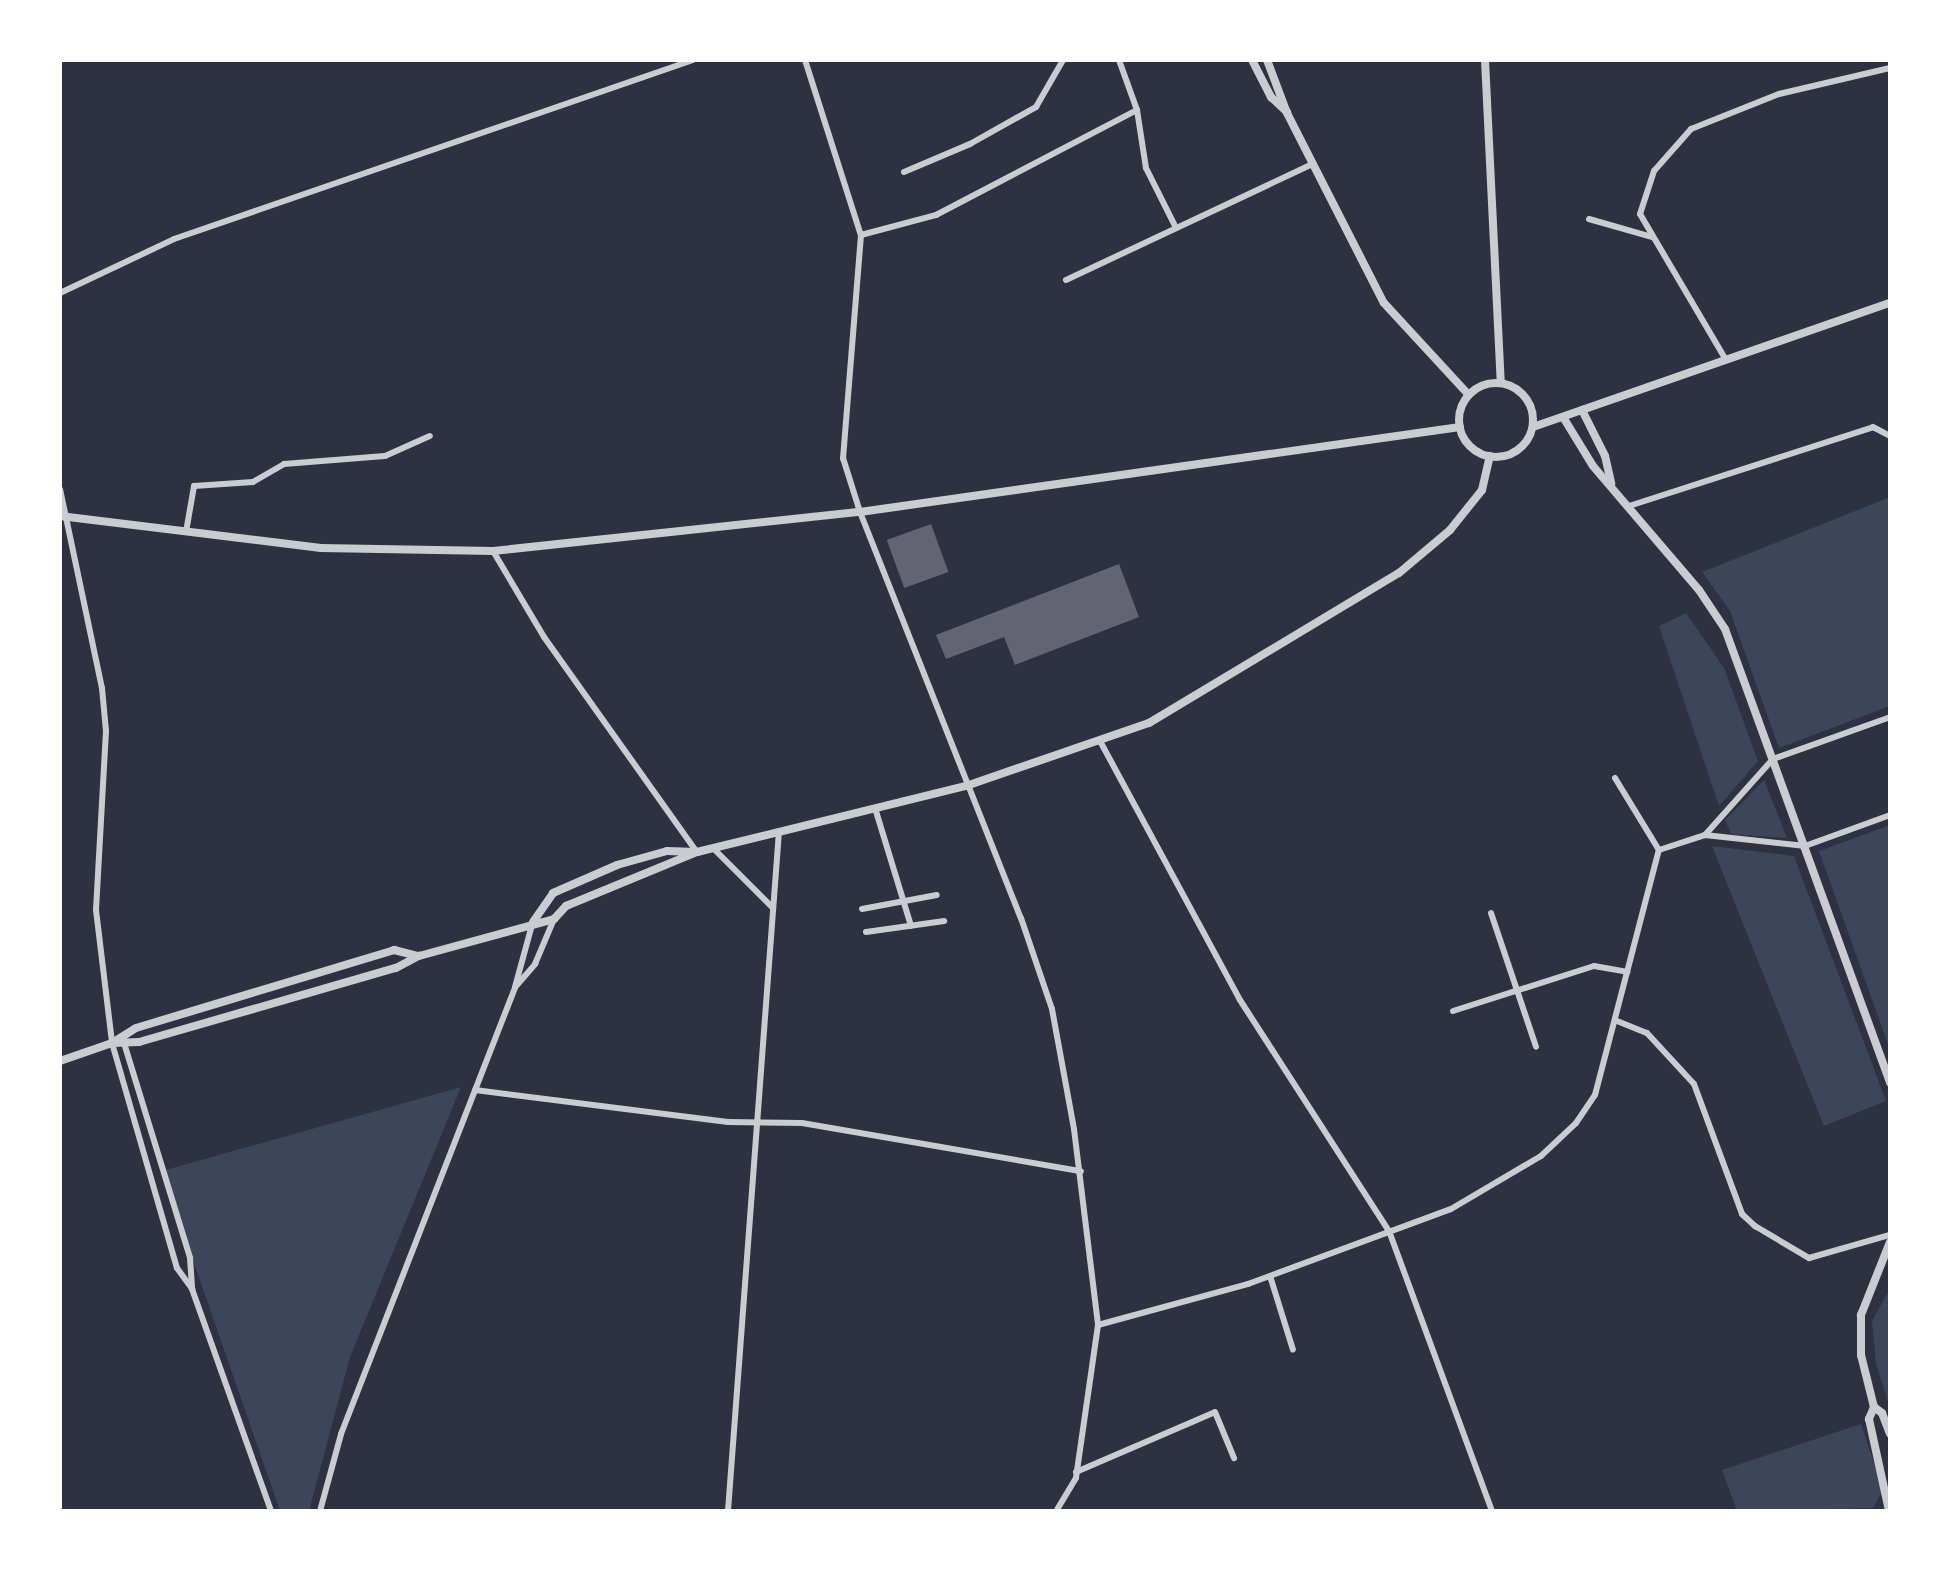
<!DOCTYPE html>
<html>
<head>
<meta charset="utf-8">
<style>
  body { margin:0 }
  #map { position:relative; width:1950px; height:1571px; overflow:hidden; background:#2d3142; font-family:Quicksand,sans-serif }
  div>[style] { position:absolute }
  [style*='--x'] { left:calc(var(--x)*1px); top:calc(var(--y)*1px); width:calc(var(--w)*1px); rotate:calc(var(--a)*1deg) }
  .green>* { inset:0; background:#3c4559 }
  .building>* { inset:0; background:#626471; transform-origin:0 0 }
  .minor>* { height:6px; margin:-3px; padding:0 3px; transform-origin:3px; border-radius:3px; background:#caccd0 }
  .tertiary>* { height:8px; margin:-4px; padding:0 4px; transform-origin:4px; border-radius:4px; background:#caccd0 }
  .tertiary>.ring { margin:-4px; padding:0; box-sizing:content-box; background:none; border:8px solid #caccd0; border-radius:50% }
  span { translate:-50% -50%; white-space:nowrap; text-align:center; line-height:1.15; -webkit-text-stroke:6px #fff; paint-order:stroke }
  .frame { position:absolute; inset:0; border:62px solid #fff; pointer-events:none }
</style>
</head>
<body>
<div id="map">
  <div class="green">
    <div style="clip-path:polygon(1890px 497px,1890px 706px,1779px 748px,1730px 611px,1702px 572px)"></div>
    <div style="clip-path:polygon(1686px 613px,1724px 668px,1758px 761px,1719px 806px,1659px 626px)"></div>
    <div style="clip-path:polygon(1764px 780px,1787px 838px,1731px 834px,1725px 820px)"></div>
    <div style="clip-path:polygon(1890px 825px,1890px 1050px,1819px 851px)"></div>
    <div style="clip-path:polygon(1712px 846px,1794px 856px,1886px 1101px,1824px 1126px)"></div>
    <div style="clip-path:polygon(461px 1087px,350px 1357px,309px 1511px,280px 1511px,162px 1171px)"></div>
    <div style="clip-path:polygon(1890px 1288px,1890px 1408px,1876px 1364px,1872px 1321px)"></div>
    <div style="clip-path:polygon(1861px 1424px,1883px 1490px,1873px 1508px,1737px 1511px,1722px 1470px)"></div>
  </div>
  <div class="building">
    <div style="left:931px;top:524px;width:51px;height:47px;rotate:70deg"></div>
    <div style="clip-path:polygon(1119px 564px,1139px 617px,1015px 665px,1004px 637px,946px 659px,936px 635px)"></div>
  </div>
  <div class="minor">
    <div style="--x:805;--y:60;--w:184;--a:72.3"></div>
    <div style="--x:861;--y:235;--w:224;--a:94.6"></div>
    <div style="--x:843;--y:458;--w:57;--a:72.5"></div>
    <div style="--x:860;--y:512;--w:437;--a:68.4"></div>
    <div style="--x:1021;--y:918;--w:96;--a:71.2"></div>
    <div style="--x:1052;--y:1009;--w:122;--a:79.6"></div>
    <div style="--x:1074;--y:1129;--w:197;--a:83"></div>
    <div style="--x:1098;--y:1325;--w:155;--a:98.2"></div>
    <div style="--x:1076;--y:1478;--w:39;--a:121"></div>
    <div style="--x:1119;--y:60;--w:53;--a:70.2"></div>
    <div style="--x:1137;--y:110;--w:59;--a:81.2"></div>
    <div style="--x:1146;--y:168;--w:67;--a:63.4"></div>
    <div style="--x:904;--y:172;--w:72;--a:-23"></div>
    <div style="--x:970;--y:144;--w:76;--a:-29.3"></div>
    <div style="--x:1036;--y:107;--w:54;--a:-60.1"></div>
    <div style="--x:1589;--y:219;--w:66;--a:15.9"></div>
    <div style="--x:861;--y:235;--w:78;--a:-14.9"></div>
    <div style="--x:936;--y:215;--w:227;--a:-27.6"></div>
    <div style="--x:1066;--y:280;--w:273;--a:-25.2"></div>
    <div style="--x:60;--y:293;--w:126;--a:-25.3"></div>
    <div style="--x:174;--y:239;--w:549;--a:-19.03"></div>
    <div style="--x:1726;--y:360;--w:169;--a:-120.5"></div>
    <div style="--x:1640;--y:214;--w:45;--a:-72"></div>
    <div style="--x:1654;--y:171;--w:56;--a:-48.6"></div>
    <div style="--x:1691;--y:129;--w:95;--a:-21.7"></div>
    <div style="--x:1779;--y:94;--w:114;--a:-13.2"></div>
    <div style="--x:60;--y:489;--w:203;--a:78.1"></div>
    <div style="--x:102;--y:688;--w:43;--a:84.7"></div>
    <div style="--x:106;--y:731;--w:179;--a:93.2"></div>
    <div style="--x:96;--y:910;--w:134;--a:83.1"></div>
    <div style="--x:112;--y:1043;--w:234;--a:73.9"></div>
    <div style="--x:177;--y:1268;--w:26;--a:54"></div>
    <div style="--x:192;--y:1289;--w:236;--a:70.4"></div>
    <div style="--x:1629;--y:506;--w:256;--a:-17.9"></div>
    <div style="--x:1873;--y:427;--w:19;--a:28"></div>
    <div style="--x:186;--y:532;--w:47;--a:-80.1"></div>
    <div style="--x:194;--y:486;--w:59;--a:-3.9"></div>
    <div style="--x:253;--y:482;--w:36;--a:-30"></div>
    <div style="--x:284;--y:464;--w:101;--a:-4.5"></div>
    <div style="--x:385;--y:456;--w:49;--a:-24"></div>
    <div style="--x:493;--y:551;--w:100;--a:59.3"></div>
    <div style="--x:544;--y:637;--w:264;--a:54.6"></div>
    <div style="--x:1100;--y:741;--w:294;--a:61.6"></div>
    <div style="--x:1240;--y:1000;--w:275;--a:57.2"></div>
    <div style="--x:1389;--y:1231;--w:298;--a:69.8"></div>
    <div style="--x:1615;--y:778;--w:84;--a:58.6"></div>
    <div style="--x:875;--y:808;--w:123;--a:73"></div>
    <div style="--x:1705;--y:835;--w:102;--a:-48.2"></div>
    <div style="--x:1773;--y:759;--w:124;--a:-19.7"></div>
    <div style="--x:713;--y:848;--w:85;--a:45"></div>
    <div style="--x:862;--y:909;--w:76;--a:-10.6"></div>
    <div style="--x:1491;--y:913;--w:141;--a:71.4"></div>
    <div style="--x:866;--y:932;--w:79;--a:-8"></div>
    <div style="--x:517;--y:985;--w:28;--a:-49"></div>
    <div style="--x:535;--y:964;--w:49;--a:-67.1"></div>
    <div style="--x:1453;--y:1011;--w:148;--a:-17.7"></div>
    <div style="--x:1594;--y:966;--w:34;--a:10"></div>
    <div style="--x:1617;--y:1021;--w:32;--a:22"></div>
    <div style="--x:1647;--y:1033;--w:69;--a:47.3"></div>
    <div style="--x:1694;--y:1084;--w:139;--a:69.7"></div>
    <div style="--x:1742;--y:1214;--w:18;--a:43"></div>
    <div style="--x:1755;--y:1226;--w:63;--a:30.7"></div>
    <div style="--x:1809;--y:1258;--w:84;--a:-15.9"></div>
    <div style="--x:124;--y:1043;--w:225;--a:72.9"></div>
    <div style="--x:190;--y:1258;--w:31;--a:86"></div>
    <div style="--x:475;--y:1090;--w:255;--a:7.2"></div>
    <div style="--x:728;--y:1122;--w:74;--a:0.8"></div>
    <div style="--x:802;--y:1123;--w:283;--a:9.8"></div>
    <div style="--x:1270;--y:1276;--w:77;--a:72.7"></div>
    <div style="--x:1098;--y:1325;--w:156;--a:-15.3"></div>
    <div style="--x:1248;--y:1284;--w:216;--a:-20.3"></div>
    <div style="--x:1451;--y:1209;--w:104;--a:-30.5"></div>
    <div style="--x:1541;--y:1156;--w:48;--a:-43.3"></div>
    <div style="--x:1576;--y:1123;--w:34;--a:-56"></div>
    <div style="--x:1595;--y:1095;--w:253;--a:-75.4"></div>
    <div style="--x:1659;--y:850;--w:48;--a:-18.1"></div>
    <div style="--x:1705;--y:835;--w:101;--a:6.3"></div>
    <div style="--x:1805;--y:846;--w:90;--a:-20"></div>
    <div style="--x:1076;--y:1472;--w:151;--a:-23.3"></div>
    <div style="--x:1215;--y:1412;--w:50;--a:67.6"></div>
    <div style="--x:320;--y:1511;--w:80;--a:-74.7"></div>
    <div style="--x:341;--y:1434;--w:480;--a:-68.7"></div>
    <div style="--x:515;--y:987;--w:64;--a:-74.7"></div>
    <div style="--x:728;--y:1511;--w:682;--a:-85.71"></div>
  </div>
  <div class="tertiary">
    <div style="--x:1252;--y:60;--w:42;--a:62.8"></div>
    <div style="--x:1271;--y:97;--w:22;--a:43"></div>
    <div style="--x:1267;--y:60;--w:57;--a:69.3"></div>
    <div style="--x:1287;--y:113;--w:213;--a:63"></div>
    <div style="--x:1384;--y:303;--w:125;--a:47.3"></div>
    <div style="--x:1485;--y:60;--w:323;--a:87.2"></div>
    <div class="ring" style="left:1459px;top:383px;width:66px;height:66px"></div>
    <div style="--x:1582;--y:410;--w:51;--a:63.4"></div>
    <div style="--x:1605;--y:456;--w:28;--a:77"></div>
    <div style="--x:1563;--y:417;--w:57;--a:58.5"></div>
    <div style="--x:1593;--y:466;--w:163;--a:49.5"></div>
    <div style="--x:1699;--y:590;--w:47;--a:56.3"></div>
    <div style="--x:1725;--y:629;--w:483;--a:70"></div>
    <div style="--x:1533;--y:427;--w:378;--a:-19.2"></div>
    <div style="--x:60;--y:516;--w:263;--a:7"></div>
    <div style="--x:321;--y:548;--w:172;--a:1"></div>
    <div style="--x:493;--y:551;--w:369;--a:-6.1"></div>
    <div style="--x:860;--y:512;--w:606;--a:-8.06"></div>
    <div style="--x:533;--y:922;--w:35;--a:-55"></div>
    <div style="--x:553;--y:893;--w:70;--a:-23.6"></div>
    <div style="--x:617;--y:865;--w:52;--a:-15.6"></div>
    <div style="--x:667;--y:851;--w:30;--a:2"></div>
    <div style="--x:112;--y:1043;--w:27;--a:-2"></div>
    <div style="--x:139;--y:1042;--w:267;--a:-16.1"></div>
    <div style="--x:396;--y:968;--w:26;--a:-28"></div>
    <div style="--x:419;--y:956;--w:140;--a:-15.3"></div>
    <div style="--x:554;--y:919;--w:18;--a:-47"></div>
    <div style="--x:566;--y:906;--w:142;--a:-22.4"></div>
    <div style="--x:697;--y:852;--w:277;--a:-13.8"></div>
    <div style="--x:966;--y:786;--w:194;--a:-19"></div>
    <div style="--x:1149;--y:723;--w:292;--a:-31"></div>
    <div style="--x:1399;--y:573;--w:67;--a:-40.1"></div>
    <div style="--x:1450;--y:530;--w:51;--a:-51.3"></div>
    <div style="--x:1482;--y:490;--w:35;--a:-77"></div>
    <div style="--x:60;--y:1061;--w:55;--a:-19.1"></div>
    <div style="--x:112;--y:1043;--w:28;--a:-32"></div>
    <div style="--x:136;--y:1028;--w:270;--a:-16.8"></div>
    <div style="--x:394;--y:950;--w:25;--a:14"></div>
    <div style="--x:1890;--y:1242;--w:79;--a:111.7"></div>
    <div style="--x:1861;--y:1315;--w:40;--a:90"></div>
    <div style="--x:1861;--y:1355;--w:54;--a:76"></div>
    <div style="--x:1874;--y:1407;--w:10;--a:37"></div>
    <div style="--x:1882;--y:1413;--w:22;--a:69"></div>
    <div style="--x:1874;--y:1407;--w:13;--a:113"></div>
    <div style="--x:1869;--y:1419;--w:94;--a:77.7"></div>
  </div>
  <div class="frame"></div>
</div>
</body>
</html>
